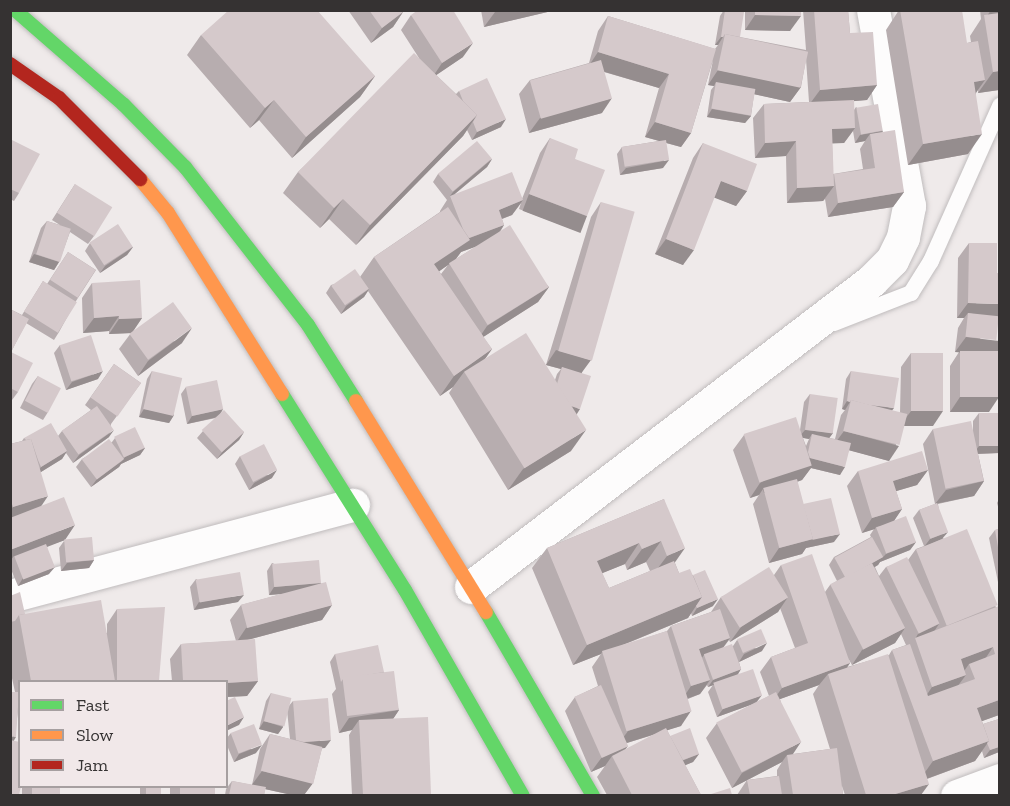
<!DOCTYPE html>
<html>
<head>
<meta charset="utf-8">
<style>
  body { margin:0 }
  #map { position:relative; width:1010px; height:806px; overflow:hidden; background:#efeaea; font-family:"Zilla Slab",serif }
  div>[style] { position:absolute }
  [style*='--x'] { left:calc(var(--x)*1px); top:calc(var(--y)*1px); width:calc(var(--w)*1px); rotate:calc(var(--a)*1deg) }
  .roads { filter:drop-shadow(0 0 2px #c0bcbd) drop-shadow(0 0 2px #c0bcbd) }
  .lane>* { height:16px; margin:-8px; padding:0 8px; transform-origin:8px; border-radius:8px; background:#fdfcfc }
  .street>* { height:33px; margin:-16.5px; padding:0 16.5px; transform-origin:16.5px; border-radius:16.5px; background:#fdfcfc }
  .fast>* { height:14px; margin:-7px; padding:0 7px; transform-origin:7px; border-radius:7px; background:#63d668 }
  .slow>* { height:14px; margin:-7px; padding:0 7px; transform-origin:7px; border-radius:7px; background:#ff974d }
  .jam>* { height:14px; margin:-7px; padding:0 7px; transform-origin:7px; border-radius:7px; background:#b3261e }
  .wall>* { inset:0; background:#b7adaf; transform-origin:0 0 }
  .shaded-wall>* { inset:0; background:#958d8e; transform-origin:0 0 }
  .building>* { inset:0; background:#d5c9cb; transform-origin:0 0 }
  span { translate:-50% -50%; white-space:nowrap; text-align:center; line-height:1.15; -webkit-text-stroke:4.5px #f1e8e9; paint-order:stroke }
  .frame { position:absolute; inset:0; border:12px solid #353232; pointer-events:none }
  .legend { position:absolute; left:18px; top:680px; width:210px; height:108px; box-sizing:border-box; background:#f1e8e9; border:2px solid #a69fa0; margin:0; padding:8px 10px; list-style:none; font-size:18px; color:#353232 }
  .legend li { display:flex; align-items:center; gap:12px; height:30px }
  .legend b { width:30px; border:2px solid #a69fa0 }
</style>
</head>
<body>
<div id="map">
  <div class="roads">
    <div class="lane">
      <div style="--x:834;--y:323;--w:83;--a:-21.3"></div>
      <div style="--x:911;--y:293;--w:38;--a:-58"></div>
      <div style="--x:931;--y:261;--w:170;--a:-66"></div>
    </div>
    <div class="street">
      <div style="--x:471;--y:587;--w:504;--a:-37.42"></div>
      <div style="--x:871;--y:281;--w:30;--a:-45"></div>
      <div style="--x:892;--y:260;--w:25;--a:-64"></div>
      <div style="--x:903;--y:237;--w:32;--a:-79"></div>
      <div style="--x:909;--y:206;--w:199;--a:-100.4"></div>
      <div style="--x:10;--y:596;--w:355;--a:-14.9"></div>
      <div style="--x:957;--y:796;--w:46;--a:-20.4"></div>
    </div>
    <div class="fast">
      <div style="--x:15;--y:10;--w:145;--a:41.1"></div>
      <div style="--x:124;--y:105;--w:87;--a:45.5"></div>
      <div style="--x:185;--y:167;--w:200;--a:52.1"></div>
      <div style="--x:308;--y:325;--w:90;--a:57.7"></div>
      <div style="--x:282;--y:394;--w:231;--a:57.9"></div>
      <div style="--x:405;--y:590;--w:237;--a:60.2"></div>
      <div style="--x:486;--y:612;--w:213;--a:59.8"></div>
    </div>
    <div class="slow">
      <div style="--x:140;--y:179;--w:44;--a:50.5"></div>
      <div style="--x:168;--y:213;--w:214;--a:57.8"></div>
      <div style="--x:356;--y:401;--w:248;--a:58.4"></div>
    </div>
    <div class="jam">
      <div style="--x:10;--y:64;--w:60;--a:34.8"></div>
      <div style="--x:59;--y:98;--w:115;--a:45"></div>
    </div>
  </div>
  <div class="wall">
    <div style="clip-path:polygon(348px 10px,402px 10px,403px 12px,393px 27px,371px 43px)"></div>
    <div style="clip-path:polygon(481px 10px,556px 10px,484px 27px)"></div>
    <div style="clip-path:polygon(evenodd,724px 10px,736px 10px,740px 37px,806px 50px,803px 10px,848px 10px,850px 33px,877px 85px,867px 100px,854px 101px,854px 110px,856px 107px,883px 131px,882px 132px,904px 192px,893px 207px,828px 217px,825px 199px,823px 201px,787px 203px,786px 156px,755px 158px,753px 118px,764px 104px,809px 102px,806px 59px,801px 87px,790px 102px,754px 94px,751px 116px,745px 123px,707px 117px,711px 90px,714px 86px,708px 85px,713px 60px,691px 133px,681px 147px,666px 143px,663px 168px,620px 175px,617px 154px,622px 147px,659px 141px,645px 137px,659px 88px,604px 72px,602px 113px,529px 133px,519px 94px,530px 80px,589px 63px,598px 31px,608px 16px,715px 49px,718px 45px,715px 45px,720px 16px,724px 10px,853px 131px,855px 143px,865px 141px,860px 149px,863px 169px,833px 174px,832px 143px,844px 143px,853px 131px)"></div>
    <div style="clip-path:polygon(745px 10px,801px 10px,790px 31px,745px 30px)"></div>
    <div style="clip-path:polygon(899px 10px,967px 43px,971px 42px,970px 36px,981px 19px,980px 10px,999px 10px,999px 90px,978px 93px,978px 90px,976px 93px,968px 154px,908px 165px,886px 30px)"></div>
    <div style="clip-path:polygon(411px 15px,463px 57px,436px 75px,456px 94px,459px 91px,501px 127px,472px 140px,467px 130px,463px 136px,356px 245px,329px 219px,320px 228px,283px 193px,298px 172px,419px 58px,401px 30px)"></div>
    <div style="clip-path:polygon(201px 35px,375px 76px,360px 97px,292px 158px,259px 120px,250px 128px,187px 55px)"></div>
    <div style="clip-path:polygon(evenodd,550px 138px,575px 159px,587px 216px,577px 231px,519px 209px,521px 203px,512px 215px,502px 219px,504px 225px,500px 232px,549px 287px,538px 302px,483px 337px,492px 349px,485px 359px,555px 380px,557px 374px,561px 369px,546px 365px,591px 217px,601px 202px,582px 373px,571px 451px,508px 490px,449px 393px,453px 387px,440px 396px,368px 291px,364px 297px,341px 314px,326px 293px,331px 285px,360px 277px,374px 257px,440px 212px,440px 211px,447px 200px,433px 182px,438px 174px,492px 159px,487px 167px,455px 194px,522px 199px,540px 153px,550px 138px,477px 246px,456px 259px,461px 252px,477px 246px,550px 138px,448px 265px,441px 274px,439px 271px,448px 265px)"></div>
    <div style="clip-path:polygon(10px 139px,19px 193px,14px 201px,10px 199px)"></div>
    <div style="clip-path:polygon(703px 143px,747px 191px,736px 206px,714px 197px,683px 265px,655px 254px,693px 158px)"></div>
    <div style="clip-path:polygon(75px 184px,94px 236px,88px 244px,70px 232px,59px 262px,54px 270px,29px 262px,41px 228px,47px 221px,60px 225px,52px 220px)"></div>
    <div style="clip-path:polygon(90px 243px,133px 247px,127px 255px,100px 273px,85px 251px)"></div>
    <div style="clip-path:polygon(969px 243px,989px 412px,950px 412px,950px 366px,959px 352px,955px 352px,958px 328px,964px 318px,957px 318px,958px 258px)"></div>
    <div style="clip-path:polygon(68px 252px,96px 270px,76px 301px,59px 332px,54px 340px,26px 323px,11px 352px,18px 392px,12px 400px,10px 399px,10px 309px,22px 315px,43px 281px,47px 284px)"></div>
    <div style="clip-path:polygon(92px 283px,142px 318px,132px 332px,182px 343px,138px 376px,119px 349px,131px 333px,109px 334px,109px 331px,83px 333px,82px 298px)"></div>
    <div style="clip-path:polygon(60px 345px,98px 379px,66px 390px,54px 353px)"></div>
    <div style="clip-path:polygon(evenodd,911px 353px,933px 426px,904px 426px,889px 461px,849px 450px,840px 475px,811px 468px,802px 480px,797px 482px,803px 504px,834px 542px,806px 548px,802px 554px,769px 563px,753px 504px,759px 495px,750px 498px,733px 450px,744px 435px,800px 430px,804px 402px,810px 394px,833px 433px,829px 438px,835px 439px,841px 415px,845px 410px,842px 409px,846px 379px,851px 371px,892px 411px,900px 413px,901px 367px,911px 353px,803px 438px,809px 439px,806px 446px,803px 438px)"></div>
    <div style="clip-path:polygon(114px 364px,141px 383px,111px 424px,109px 437px,73px 463px,66px 453px,62px 459px,41px 472px,41px 506px,65px 540px,47px 546px,49px 574px,18px 586px,10px 567px,11px 560px,10px 561px,10px 444px,22px 441px,24px 438px,58px 436px,62px 431px,91px 410px,85px 405px)"></div>
    <div style="clip-path:polygon(152px 371px,174px 415px,169px 423px,139px 417px,147px 379px)"></div>
    <div style="clip-path:polygon(38px 376px,48px 412px,43px 420px,20px 408px,32px 384px)"></div>
    <div style="clip-path:polygon(186px 387px,223px 409px,221px 413px,244px 432px,239px 440px,217px 459px,197px 438px,203px 431px,216px 418px,187px 424px,181px 394px)"></div>
    <div style="clip-path:polygon(evenodd,979px 413px,999px 453px,978px 454px,984px 481px,974px 496px,938px 504px,943px 538px,996px 607px,999px 715px,982px 721px,983px 724px,999px 719px,999px 752px,984px 758px,982px 751px,975px 761px,927px 779px,921px 795px,845px 795px,842px 786px,843px 795px,737px 795px,747px 780px,777px 776px,777px 770px,782px 762px,732px 788px,706px 738px,717px 723px,753px 704px,717px 717px,708px 692px,713px 685px,708px 687px,707px 685px,700px 694px,688px 699px,681px 726px,667px 730px,670px 736px,699px 754px,693px 762px,685px 765px,701px 795px,607px 795px,597px 777px,605px 766px,591px 772px,565px 711px,575px 697px,598px 686px,592px 667px,601px 654px,573px 665px,532px 568px,547px 548px,664px 499px,675px 563px,679px 573px,693px 575px,713px 606px,692px 616px,691px 613px,688px 618px,616px 648px,667px 631px,671px 626px,711px 612px,721px 597px,774px 575px,781px 565px,825px 592px,830px 585px,837px 581px,829px 565px,834px 557px,871px 537px,870px 535px,874px 529px,862px 533px,847px 486px,858px 471px,928px 470px,917px 485px,896px 491px,902px 509px,894px 520px,916px 542px,910px 550px,880px 562px,878px 565px,875px 567px,879px 576px,886px 567px,908px 560px,916px 549px,924px 546px,913px 518px,919px 510px,935px 504px,923px 444px,933px 429px,973px 431px,973px 421px,979px 413px,646px 562px,650px 571px,609px 588px,602px 573px,625px 564px,627px 570px,646px 562px,979px 413px,780px 608px,795px 648px,771px 657px,760px 672px,769px 696px,757px 702px,737px 676px,741px 669px,739px 662px,762px 651px,737px 640px,733px 646px,723px 648px,729px 640px,730px 642px,778px 612px,780px 608px,979px 413px,901px 634px,906px 645px,892px 650px,889px 655px,847px 667px,850px 663px,848px 658px,852px 665px,895px 643px,901px 634px,979px 413px,819px 685px,813px 694px,830px 749px,793px 754px,780px 699px,819px 685px,979px 413px,656px 734px,625px 750px,627px 743px,656px 734px)"></div>
    <div style="clip-path:polygon(115px 438px,145px 448px,140px 455px,121px 464px,119px 467px,91px 487px,76px 467px,82px 459px,112px 442px)"></div>
    <div style="clip-path:polygon(240px 456px,272px 478px,249px 490px,235px 464px)"></div>
    <div style="clip-path:polygon(999px 499px,999px 510px,997px 503px)"></div>
    <div style="clip-path:polygon(999px 529px,999px 587px,989px 538px,995px 530px)"></div>
    <div style="clip-path:polygon(64px 541px,94px 560px,89px 568px,61px 571px,59px 548px)"></div>
    <div style="clip-path:polygon(272px 563px,321px 583px,332px 605px,322px 620px,247px 640px,258px 681px,247px 696px,226px 697px,226px 681px,172px 681px,170px 659px,181px 644px,236px 641px,230px 620px,241px 605px,282px 594px,269px 595px,267px 571px)"></div>
    <div style="clip-path:polygon(196px 579px,238px 602px,194px 610px,190px 587px)"></div>
    <div style="clip-path:polygon(10px 596px,25px 614px,107px 633px,107px 624px,117px 609px,159px 681px,20px 681px,20px 720px,18px 711px,14px 741px,10px 795px,15px 692px,10px 669px)"></div>
    <div style="clip-path:polygon(335px 654px,384px 672px,399px 710px,393px 719px,430px 795px,352px 795px,349px 735px,352px 730px,339px 733px,332px 694px,336px 689px,330px 662px)"></div>
    <div style="clip-path:polygon(271px 693px,288px 707px,293px 701px,325px 748px,322px 748px,313px 783px,304px 795px,292px 795px,265px 789px,264px 795px,225px 795px,226px 789px,232px 781px,252px 785px,260px 749px,270px 734px,290px 739px,287px 710px,283px 727px,278px 734px,259px 729px,266px 701px)"></div>
    <div style="clip-path:polygon(231px 733px,256px 753px,234px 762px,226px 743px,226px 739px)"></div>
    <div style="left:22px;top:786px;width:38px;height:9px"></div>
    <div style="left:140px;top:786px;width:21px;height:9px"></div>
    <div style="left:170px;top:786px;width:45px;height:9px"></div>
  </div>
  <div class="shaded-wall">
    <div style="clip-path:polygon(501px 10px,556px 10px,484px 27px,495px 12px)"></div>
    <div style="clip-path:polygon(991px 10px,999px 10px,999px 21px,985px 19px)"></div>
    <div style="clip-path:polygon(403px 12px,393px 27px,371px 43px,382px 28px)"></div>
    <div style="clip-path:polygon(755px 15px,801px 16px,790px 31px,745px 30px)"></div>
    <div style="clip-path:polygon(721px 37px,723px 37px,718px 45px,715px 45px)"></div>
    <div style="clip-path:polygon(473px 43px,463px 57px,432px 78px,442px 63px)"></div>
    <div style="clip-path:polygon(598px 52px,669px 74px,659px 88px,588px 67px)"></div>
    <div style="clip-path:polygon(718px 70px,801px 87px,790px 102px,716px 86px,716px 82px,714px 86px,708px 85px)"></div>
    <div style="clip-path:polygon(999px 71px,999px 90px,978px 93px,993px 72px)"></div>
    <div style="clip-path:polygon(375px 76px,360px 97px,292px 158px,306px 137px)"></div>
    <div style="clip-path:polygon(985px 80px,970px 101px,974px 82px)"></div>
    <div style="clip-path:polygon(877px 85px,867px 100px,809px 105px,820px 90px)"></div>
    <div style="clip-path:polygon(612px 98px,602px 113px,529px 133px,540px 118px)"></div>
    <div style="clip-path:polygon(274px 100px,259px 120px,250px 128px,265px 108px)"></div>
    <div style="clip-path:polygon(712px 109px,751px 116px,745px 123px,707px 117px)"></div>
    <div style="clip-path:polygon(477px 115px,463px 136px,356px 245px,370px 225px)"></div>
    <div style="clip-path:polygon(506px 119px,501px 127px,472px 140px,477px 132px)"></div>
    <div style="clip-path:polygon(655px 122px,691px 133px,681px 147px,645px 137px)"></div>
    <div style="clip-path:polygon(855px 128px,844px 143px,821px 144px,832px 129px)"></div>
    <div style="clip-path:polygon(883px 131px,878px 139px,870px 134px,865px 141px,855px 143px,860px 135px)"></div>
    <div style="clip-path:polygon(982px 134px,968px 154px,908px 165px,923px 144px)"></div>
    <div style="clip-path:polygon(796px 141px,786px 156px,755px 158px,765px 143px)"></div>
    <div style="clip-path:polygon(492px 159px,487px 167px,451px 197px,450px 196px,453px 192px)"></div>
    <div style="clip-path:polygon(669px 160px,663px 168px,620px 175px,626px 168px)"></div>
    <div style="clip-path:polygon(721px 181px,747px 191px,736px 206px,710px 196px)"></div>
    <div style="clip-path:polygon(834px 186px,823px 201px,787px 203px,797px 188px)"></div>
    <div style="clip-path:polygon(904px 192px,893px 207px,828px 217px,838px 203px)"></div>
    <div style="left:529px;top:194px;width:62px;height:18px;rotate:21deg"></div>
    <div style="clip-path:polygon(343px 199px,329px 219px,320px 228px,334px 208px)"></div>
    <div style="clip-path:polygon(523px 200px,512px 215px,488px 224px,499px 210px)"></div>
    <div style="clip-path:polygon(504px 225px,494px 240px,461px 252px,455px 260px,420px 285px,434px 264px,467px 239px)"></div>
    <div style="clip-path:polygon(666px 239px,694px 250px,683px 265px,655px 254px)"></div>
    <div style="clip-path:polygon(133px 247px,127px 255px,100px 273px,105px 266px)"></div>
    <div style="clip-path:polygon(34px 254px,59px 262px,54px 270px,29px 262px)"></div>
    <div style="clip-path:polygon(549px 287px,538px 302px,477px 341px,487px 326px)"></div>
    <div style="clip-path:polygon(369px 289px,364px 297px,341px 314px,346px 306px)"></div>
    <div style="clip-path:polygon(968px 303px,999px 304px,999px 319px,968px 313px,964px 318px,957px 318px)"></div>
    <div style="clip-path:polygon(119px 316px,109px 331px,83px 333px,94px 318px)"></div>
    <div style="clip-path:polygon(142px 318px,132px 333px,109px 334px,119px 319px)"></div>
    <div style="clip-path:polygon(192px 328px,182px 343px,138px 376px,148px 361px)"></div>
    <div style="clip-path:polygon(966px 337px,999px 341px,999px 356px,955px 352px)"></div>
    <div style="clip-path:polygon(492px 349px,477px 370px,464px 372px,453px 387px,440px 396px,454px 376px)"></div>
    <div style="clip-path:polygon(556px 350px,591px 360px,580px 375px,562px 367px,561px 369px,546px 365px)"></div>
    <div style="clip-path:polygon(103px 371px,98px 379px,66px 390px,72px 382px)"></div>
    <div style="clip-path:polygon(960px 397px,999px 397px,989px 412px,950px 412px)"></div>
    <div style="clip-path:polygon(552px 400px,580px 409px,575px 417px)"></div>
    <div style="clip-path:polygon(847px 401px,850px 402px,845px 410px,842px 409px)"></div>
    <div style="clip-path:polygon(851px 402px,894px 408px,888px 416px)"></div>
    <div style="clip-path:polygon(144px 409px,174px 415px,169px 423px,139px 417px)"></div>
    <div style="clip-path:polygon(223px 409px,218px 417px,187px 424px,192px 416px)"></div>
    <div style="clip-path:polygon(911px 411px,943px 411px,933px 426px,900px 426px)"></div>
    <div style="clip-path:polygon(114px 430px,109px 437px,73px 463px,79px 455px)"></div>
    <div style="clip-path:polygon(586px 430px,571px 451px,508px 490px,523px 469px)"></div>
    <div style="clip-path:polygon(805px 430px,833px 433px,827px 441px,812px 434px,809px 439px,799px 437px)"></div>
    <div style="clip-path:polygon(844px 431px,899px 446px,889px 461px,833px 446px)"></div>
    <div style="clip-path:polygon(244px 432px,239px 440px,217px 459px,223px 451px)"></div>
    <div style="clip-path:polygon(979px 446px,999px 446px,999px 453px,973px 454px)"></div>
    <div style="clip-path:polygon(145px 448px,140px 455px,121px 464px,119px 467px,91px 487px,97px 479px,122px 461px,125px 457px)"></div>
    <div style="clip-path:polygon(67px 451px,62px 459px,36px 475px,41px 467px)"></div>
    <div style="clip-path:polygon(806px 457px,845px 467px,840px 475px,811px 468px,802px 480px,764px 493px,763px 489px,759px 495px,750px 498px,760px 483px)"></div>
    <div style="clip-path:polygon(277px 470px,272px 478px,249px 490px,254px 483px)"></div>
    <div style="clip-path:polygon(928px 470px,917px 485px,883px 495px,893px 481px)"></div>
    <div style="clip-path:polygon(984px 481px,974px 496px,935px 504px,946px 490px)"></div>
    <div style="clip-path:polygon(48px 496px,38px 511px,10px 519px,10px 510px,13px 507px)"></div>
    <div style="clip-path:polygon(902px 509px,892px 524px,876px 527px,875px 529px,862px 533px,872px 518px)"></div>
    <div style="clip-path:polygon(75px 525px,65px 540px,16px 559px,14px 556px,10px 561px,10px 550px)"></div>
    <div style="clip-path:polygon(948px 532px,942px 539px,924px 547px,930px 539px)"></div>
    <div style="clip-path:polygon(840px 534px,834px 542px,806px 548px,802px 554px,769px 563px,779px 548px,813px 539px)"></div>
    <div style="clip-path:polygon(661px 541px,646px 562px,627px 570px,642px 549px)"></div>
    <div style="clip-path:polygon(916px 542px,910px 550px,880px 562px,878px 565px,840px 586px,845px 578px,883px 557px,886px 554px)"></div>
    <div style="clip-path:polygon(639px 543px,625px 564px,583px 581px,597px 561px)"></div>
    <div style="clip-path:polygon(685px 548px,671px 568px,652px 576px,667px 556px)"></div>
    <div style="clip-path:polygon(94px 560px,89px 568px,61px 571px,67px 563px)"></div>
    <div style="clip-path:polygon(55px 567px,49px 574px,18px 586px,23px 578px)"></div>
    <div style="clip-path:polygon(321px 583px,315px 591px,269px 595px,274px 587px)"></div>
    <div style="clip-path:polygon(244px 595px,238px 602px,194px 610px,199px 602px)"></div>
    <div style="clip-path:polygon(702px 597px,688px 618px,603px 653px,602px 652px,601px 654px,573px 665px,587px 645px)"></div>
    <div style="clip-path:polygon(788px 597px,778px 612px,730px 642px,741px 627px)"></div>
    <div style="clip-path:polygon(718px 599px,713px 606px,692px 616px,697px 608px)"></div>
    <div style="clip-path:polygon(332px 605px,322px 620px,236px 643px,246px 628px)"></div>
    <div style="clip-path:polygon(939px 624px,929px 639px,915px 639px,918px 634px)"></div>
    <div style="clip-path:polygon(905px 628px,895px 643px,852px 665px,862px 650px)"></div>
    <div style="clip-path:polygon(730px 638px,719px 653px,704px 655px,701px 659px,699px 649px)"></div>
    <div style="clip-path:polygon(767px 643px,762px 651px,739px 662px,744px 654px)"></div>
    <div style="clip-path:polygon(993px 647px,979px 668px,969px 664px,962px 674px,961px 659px)"></div>
    <div style="clip-path:polygon(850px 663px,840px 678px,828px 674px,819px 685px,772px 702px,782px 688px)"></div>
    <div style="clip-path:polygon(741px 669px,736px 677px,708px 687px,713px 680px)"></div>
    <div style="clip-path:polygon(966px 675px,951px 695px,918px 708px,932px 687px)"></div>
    <div style="clip-path:polygon(710px 680px,700px 694px,681px 701px,691px 686px)"></div>
    <div style="clip-path:polygon(258px 681px,247px 696px,226px 697px,226px 683px)"></div>
    <div style="clip-path:polygon(762px 695px,756px 703px,717px 717px,723px 709px)"></div>
    <div style="clip-path:polygon(999px 700px,999px 715px,963px 728px,977px 708px)"></div>
    <div style="clip-path:polygon(399px 710px,389px 725px,359px 720px,352px 730px,339px 733px,349px 718px)"></div>
    <div style="clip-path:polygon(691px 711px,681px 726px,617px 746px,628px 731px)"></div>
    <div style="clip-path:polygon(244px 717px,239px 725px,226px 731px,226px 726px)"></div>
    <div style="clip-path:polygon(264px 721px,283px 727px,278px 734px,259px 729px)"></div>
    <div style="clip-path:polygon(10px 736px,16px 737px,11px 745px,10px 744px)"></div>
    <div style="clip-path:polygon(331px 740px,325px 748px,291px 751px,296px 743px)"></div>
    <div style="clip-path:polygon(989px 741px,975px 761px,918px 782px,933px 761px)"></div>
    <div style="clip-path:polygon(801px 742px,791px 757px,787px 755px,782px 762px,732px 788px,742px 773px)"></div>
    <div style="clip-path:polygon(262px 745px,256px 753px,234px 762px,239px 754px)"></div>
    <div style="clip-path:polygon(628px 746px,617px 760px,612px 756px,605px 766px,591px 772px,602px 757px)"></div>
    <div style="clip-path:polygon(999px 747px,999px 752px,984px 758px,990px 750px)"></div>
    <div style="clip-path:polygon(699px 754px,693px 762px,669px 772px,674px 764px)"></div>
    <div style="clip-path:polygon(262px 771px,313px 783px,304px 795px,292px 795px,251px 786px)"></div>
    <div style="clip-path:polygon(929px 784px,921px 795px,892px 795px)"></div>
  </div>
  <div class="building">
    <div style="clip-path:polygon(229px 10px,317px 10px,375px 76px,306px 137px,274px 100px,265px 108px,201px 35px)"></div>
    <div style="clip-path:polygon(369px 10px,402px 10px,403px 12px,382px 28px)"></div>
    <div style="clip-path:polygon(418px 10px,453px 10px,473px 43px,442px 63px,411px 15px)"></div>
    <div style="clip-path:polygon(725px 10px,736px 10px,744px 12px,740px 37px,725px 34px,723px 37px,721px 37px)"></div>
    <div style="clip-path:polygon(755px 10px,801px 10px,801px 16px,755px 15px)"></div>
    <div style="clip-path:polygon(814px 10px,848px 10px,850px 33px,873px 32px,877px 85px,820px 90px)"></div>
    <div style="clip-path:polygon(900px 10px,962px 10px,967px 43px,978px 41px,985px 80px,974px 82px,982px 134px,923px 144px)"></div>
    <div style="clip-path:polygon(999px 13px,999px 71px,993px 72px,984px 15px)"></div>
    <div style="clip-path:polygon(608px 16px,716px 49px,691px 133px,655px 122px,669px 74px,598px 52px)"></div>
    <div style="left:725px;top:34px;width:85px;height:37px;rotate:12deg"></div>
    <div style="clip-path:polygon(414px 53px,477px 115px,370px 225px,343px 199px,334px 208px,298px 172px)"></div>
    <div style="left:601px;top:60px;width:40px;height:74px;rotate:74deg"></div>
    <div style="clip-path:polygon(487px 78px,506px 119px,477px 132px,473px 122px,477px 115px,463px 101px,459px 91px)"></div>
    <div style="left:716px;top:82px;width:40px;height:27px;rotate:10deg"></div>
    <div style="clip-path:polygon(854px 100px,855px 128px,832px 129px,834px 186px,797px 188px,796px 141px,765px 143px,764px 104px)"></div>
    <div style="left:878px;top:104px;width:27px;height:22px;rotate:80deg"></div>
    <div style="clip-path:polygon(895px 130px,904px 192px,838px 203px,834px 174px,875px 168px,870px 134px)"></div>
    <div style="clip-path:polygon(550px 138px,578px 149px,575px 159px,605px 170px,587px 216px,529px 194px)"></div>
    <div style="clip-path:polygon(10px 139px,40px 154px,19px 193px,10px 189px)"></div>
    <div style="left:666px;top:140px;width:20px;height:45px;rotate:81deg"></div>
    <div style="left:477px;top:141px;width:23px;height:51px;rotate:50deg"></div>
    <div style="clip-path:polygon(703px 143px,757px 164px,747px 191px,721px 181px,694px 250px,666px 239px)"></div>
    <div style="clip-path:polygon(512px 172px,523px 200px,499px 210px,504px 225px,469px 238px,463px 229px,450px 196px)"></div>
    <div style="left:75px;top:184px;width:44px;height:34px;rotate:32deg"></div>
    <div style="left:601px;top:202px;width:35px;height:155px;rotate:16deg"></div>
    <div style="clip-path:polygon(448px 207px,470px 240px,434px 264px,492px 349px,454px 376px,374px 257px)"></div>
    <div style="left:47px;top:221px;width:25px;height:35px;rotate:18deg"></div>
    <div style="left:118px;top:224px;width:27px;height:34px;rotate:57deg"></div>
    <div style="left:510px;top:225px;width:73px;height:72px;rotate:58deg"></div>
    <div style="clip-path:polygon(969px 243px,997px 243px,997px 273px,999px 273px,999px 304px,968px 303px)"></div>
    <div style="left:68px;top:252px;width:33px;height:33px;rotate:33deg"></div>
    <div style="left:355px;top:269px;width:24px;height:29px;rotate:55deg"></div>
    <div style="clip-path:polygon(140px 280px,142px 318px,119px 319px,119px 316px,94px 318px,92px 283px)"></div>
    <div style="left:43px;top:281px;width:40px;height:36px;rotate:32deg"></div>
    <div style="left:173px;top:302px;width:32px;height:54px;rotate:54deg"></div>
    <div style="clip-path:polygon(10px 309px,29px 319px,11px 352px,33px 363px,18px 392px,10px 388px)"></div>
    <div style="left:968px;top:313px;width:31px;height:24px;rotate:6deg"></div>
    <div style="left:526px;top:333px;width:114px;height:73px;rotate:58deg"></div>
    <div style="left:91px;top:335px;width:38px;height:33px;rotate:72deg"></div>
    <div style="left:960px;top:351px;width:39px;height:46px"></div>
    <div style="left:911px;top:353px;width:32px;height:58px"></div>
    <div style="left:114px;top:364px;width:33px;height:41px;rotate:35deg"></div>
    <div style="clip-path:polygon(562px 367px,591px 376px,580px 409px,571px 406px,557px 384px)"></div>
    <div style="left:152px;top:371px;width:31px;height:39px;rotate:13deg"></div>
    <div style="clip-path:polygon(851px 371px,899px 378px,894px 408px,869px 405px,851px 400px,850px 402px,847px 401px)"></div>
    <div style="left:38px;top:376px;width:26px;height:28px;rotate:28deg"></div>
    <div style="left:217px;top:380px;width:30px;height:32px;rotate:78deg"></div>
    <div style="left:810px;top:394px;width:28px;height:36px;rotate:8deg"></div>
    <div style="left:851px;top:400px;width:58px;height:32px;rotate:14deg"></div>
    <div style="left:97px;top:406px;width:29px;height:43px;rotate:55deg"></div>
    <div style="left:224px;top:410px;width:30px;height:30px;rotate:48deg"></div>
    <div style="left:979px;top:413px;width:20px;height:33px"></div>
    <div style="left:796px;top:417px;width:51px;height:55px;rotate:72deg"></div>
    <div style="left:971px;top:421px;width:61px;height:39px;rotate:78deg"></div>
    <div style="clip-path:polygon(51px 423px,67px 451px,41px 467px,38px 460px,31px 439px,26px 440px,24px 438px)"></div>
    <div style="left:135px;top:427px;width:23px;height:23px;rotate:65deg"></div>
    <div style="clip-path:polygon(812px 434px,851px 443px,845px 467px,810px 458px,808px 452px)"></div>
    <div style="clip-path:polygon(31px 439px,48px 496px,13px 507px,10px 498px,10px 444px)"></div>
    <div style="left:109px;top:439px;width:25px;height:34px;rotate:53deg"></div>
    <div style="left:264px;top:444px;width:29px;height:27px;rotate:63deg"></div>
    <div style="clip-path:polygon(922px 451px,928px 470px,893px 481px,902px 509px,872px 518px,858px 471px)"></div>
    <div style="left:797px;top:479px;width:62px;height:35px;rotate:75deg"></div>
    <div style="clip-path:polygon(64px 497px,75px 525px,10px 550px,10px 518px)"></div>
    <div style="clip-path:polygon(831px 498px,840px 534px,812px 540px,813px 539px,803px 504px)"></div>
    <div style="clip-path:polygon(664px 499px,685px 548px,667px 556px,661px 541px,642px 549px,639px 543px,597px 561px,609px 588px,674px 561px,679px 573px,690px 569px,702px 597px,587px 645px,547px 548px)"></div>
    <div style="left:937px;top:503px;width:31px;height:19px;rotate:69deg"></div>
    <div style="left:906px;top:516px;width:28px;height:32px;rotate:69deg"></div>
    <div style="left:967px;top:529px;width:82px;height:55px;rotate:68deg"></div>
    <div style="clip-path:polygon(999px 529px,999px 553px,995px 530px)"></div>
    <div style="left:92px;top:537px;width:23px;height:28px;rotate:85deg"></div>
    <div style="left:872px;top:537px;width:23px;height:43px;rotate:61deg"></div>
    <div style="left:46px;top:544px;width:25px;height:34px;rotate:69deg"></div>
    <div style="clip-path:polygon(812px 554px,850px 663px,782px 688px,771px 657px,808px 643px,781px 565px)"></div>
    <div style="left:907px;top:557px;width:74px;height:23px;rotate:64deg"></div>
    <div style="left:319px;top:560px;width:23px;height:47px;rotate:85deg"></div>
    <div style="left:872px;top:563px;width:73px;height:47px;rotate:63deg"></div>
    <div style="left:769px;top:567px;width:36px;height:57px;rotate:58deg"></div>
    <div style="clip-path:polygon(705px 570px,718px 599px,697px 608px,696px 606px,702px 597px,693px 575px)"></div>
    <div style="left:240px;top:572px;width:23px;height:45px;rotate:80deg"></div>
    <div style="left:326px;top:582px;width:24px;height:88px;rotate:75deg"></div>
    <div style="clip-path:polygon(20px 592px,25px 614px,19px 615px,15px 621px,10px 622px,10px 596px)"></div>
    <div style="clip-path:polygon(101px 600px,115px 681px,31px 681px,19px 615px)"></div>
    <div style="clip-path:polygon(999px 606px,999px 700px,977px 708px,989px 741px,933px 761px,892px 650px,910px 644px,928px 696px,975px 679px,969px 664px,995px 654px,993px 647px,961px 659px,966px 675px,932px 687px,915px 638px)"></div>
    <div style="clip-path:polygon(165px 607px,159px 681px,117px 681px,117px 609px)"></div>
    <div style="clip-path:polygon(720px 609px,730px 638px,699px 649px,710px 680px,691px 686px,671px 626px)"></div>
    <div style="left:761px;top:629px;width:15px;height:26px;rotate:67deg"></div>
    <div style="left:667px;top:631px;width:84px;height:68px;rotate:73deg"></div>
    <div style="clip-path:polygon(255px 639px,258px 681px,226px 683px,226px 681px,183px 681px,181px 644px)"></div>
    <div style="left:732px;top:644px;width:27px;height:30px;rotate:70deg"></div>
    <div style="clip-path:polygon(378px 645px,384px 672px,343px 679px,341px 682px,335px 654px)"></div>
    <div style="clip-path:polygon(888px 654px,929px 784px,892px 795px,866px 795px,828px 674px)"></div>
    <div style="left:753px;top:669px;width:28px;height:42px;rotate:71deg"></div>
    <div style="left:394px;top:671px;width:39px;height:52px;rotate:83deg"></div>
    <div style="left:601px;top:685px;width:67px;height:29px;rotate:66deg"></div>
    <div style="clip-path:polygon(10px 692px,19px 692px,16px 737px,10px 736px)"></div>
    <div style="left:776px;top:692px;width:56px;height:67px;rotate:63deg"></div>
    <div style="left:271px;top:693px;width:21px;height:29px;rotate:14deg"></div>
    <div style="clip-path:polygon(235px 697px,244px 717px,226px 726px,226px 701px)"></div>
    <div style="clip-path:polygon(328px 698px,331px 740px,304px 742px,296px 740px,293px 701px)"></div>
    <div style="clip-path:polygon(428px 717px,431px 794px,406px 795px,363px 795px,359px 720px)"></div>
    <div style="clip-path:polygon(999px 719px,999px 747px,990px 750px,987px 743px,989px 741px,983px 724px)"></div>
    <div style="left:254px;top:724px;width:22px;height:25px;rotate:69deg"></div>
    <div style="clip-path:polygon(666px 728px,701px 795px,632px 795px,612px 756px)"></div>
    <div style="clip-path:polygon(690px 728px,699px 754px,683px 760px,670px 736px)"></div>
    <div style="left:270px;top:734px;width:54px;height:38px;rotate:14deg"></div>
    <div style="clip-path:polygon(10px 740px,20px 742px,20px 786px,21px 786px,19px 795px,10px 795px)"></div>
    <div style="clip-path:polygon(837px 748px,843px 795px,793px 795px,787px 755px)"></div>
    <div style="clip-path:polygon(779px 776px,782px 795px,750px 795px,747px 780px)"></div>
    <div style="clip-path:polygon(232px 781px,266px 787px,264px 795px,229px 795px)"></div>
    <div style="left:32px;top:786px;width:28px;height:9px"></div>
    <div style="left:146px;top:786px;width:15px;height:9px"></div>
    <div style="left:180px;top:786px;width:35px;height:9px"></div>
    <div style="clip-path:polygon(730px 788px,732px 795px,708px 795px)"></div>
  </div>
  <div class="frame"></div>
  <ul class="legend">
  <li><b style="height:8px;background:#63d668"></b>Fast</li>
  <li><b style="height:8px;background:#ff974d"></b>Slow</li>
  <li><b style="height:8px;background:#b3261e"></b>Jam</li>
  </ul>
</div>
</body>
</html>
